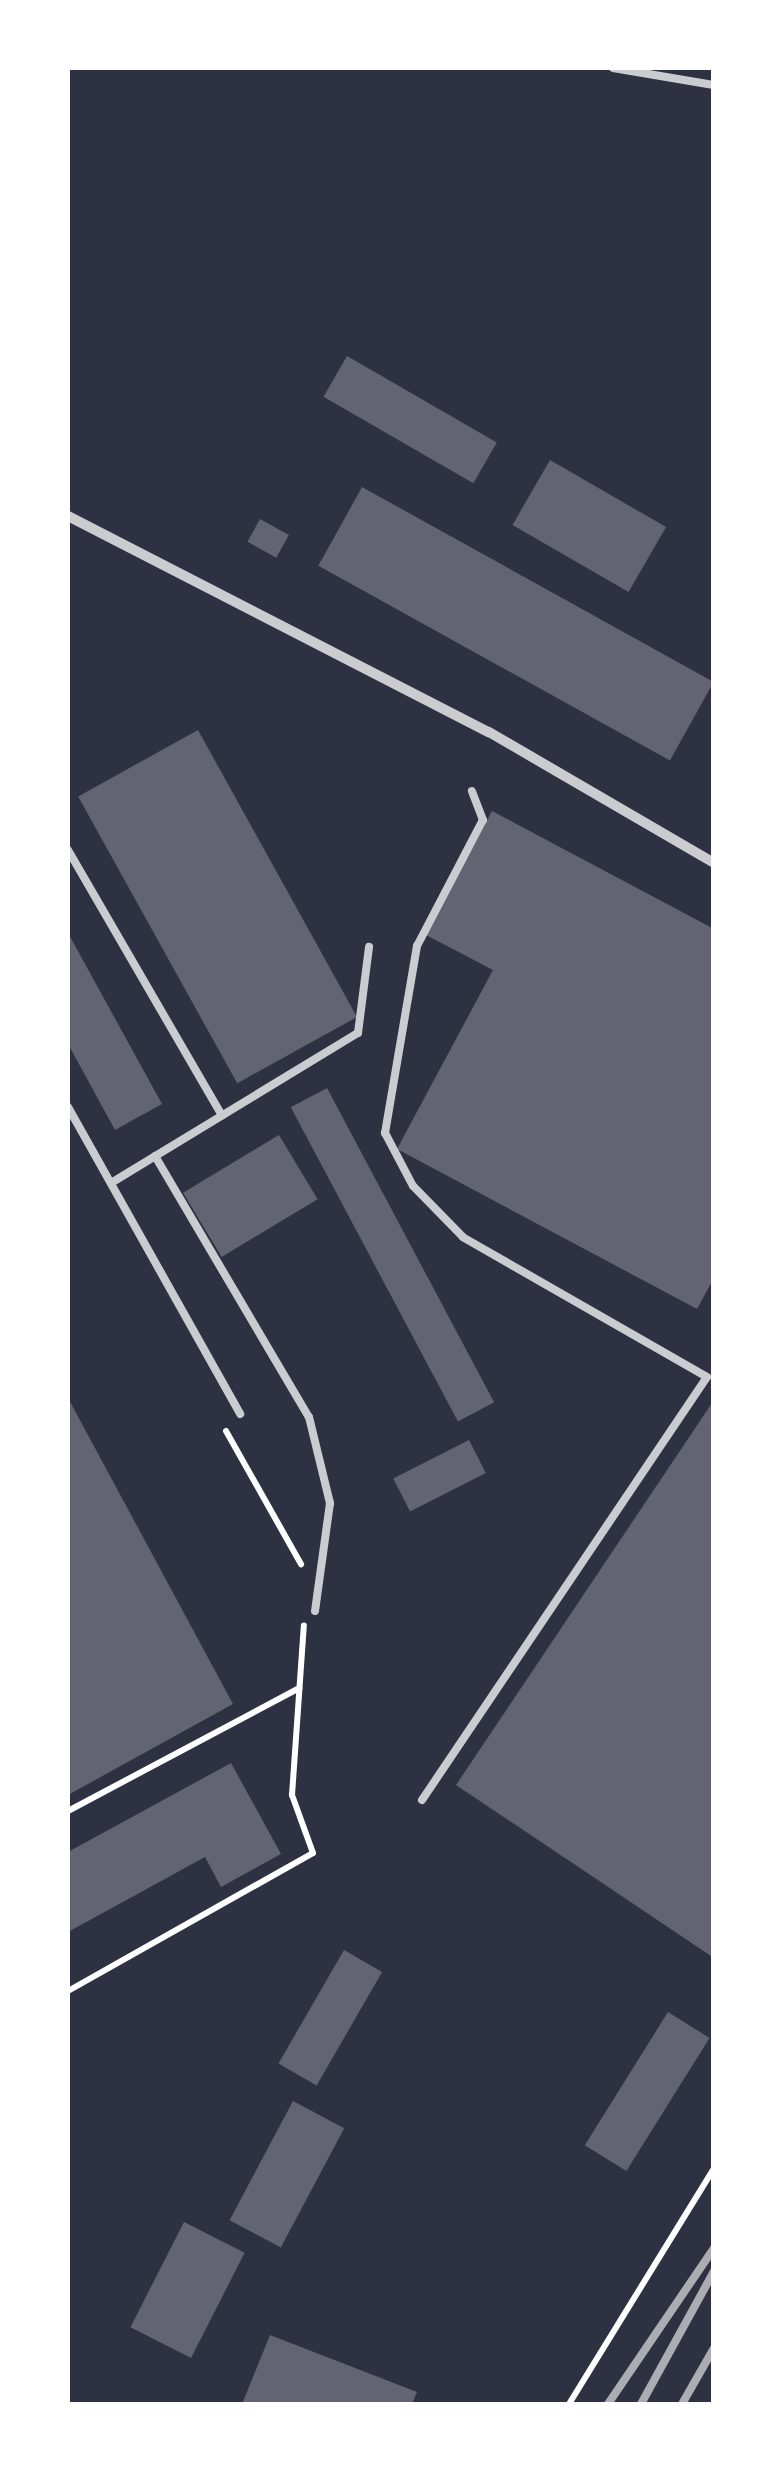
<!DOCTYPE html>
<html>
<head>
<meta charset="utf-8">
<style>
  body { margin:0 }
  #map { position:relative; width:781px; height:2472px; overflow:hidden; background:#2d3142; font-family:Commissioner,sans-serif }
  div>[style] { position:absolute }
  [style*='--x'] { left:calc(var(--x)*1px); top:calc(var(--y)*1px); width:calc(var(--w)*1px); rotate:calc(var(--a)*1deg) }
  .building>* { inset:0; background:#626471; transform-origin:0 0 }
  .path>* { height:6px; margin:-3px; padding:0 3px; transform-origin:3px; border-radius:3px; background:#fff }
  .service>* { height:8px; margin:-4px; padding:0 4px; transform-origin:4px; border-radius:4px; background:#caccd0 }
  .minor>* { height:10px; margin:-5px; padding:0 5px; transform-origin:5px; border-radius:5px; background:#caccd0 }
  .rail>* { height:8px; margin:-4px; padding:0 4px; transform-origin:4px; border-radius:4px; background:#abadb3 }
  span { translate:-50% -50%; white-space:nowrap; text-align:center; line-height:1.15; -webkit-text-stroke:10px #fff; paint-order:stroke }
  .frame { position:absolute; inset:0; border:70px solid #fff; pointer-events:none }
</style>
</head>
<body>
<div id="map">
  <div class="building">
    <div style="left:347px;top:356px;width:173px;height:47px;rotate:30deg"></div>
    <div style="left:550px;top:460px;width:134px;height:75px;rotate:30deg"></div>
    <div style="left:362px;top:487px;width:402px;height:90px;rotate:29deg"></div>
    <div style="left:260px;top:519px;width:33px;height:26px;rotate:29deg"></div>
    <div style="left:198px;top:730px;width:328px;height:137px;rotate:61deg"></div>
    <div style="clip-path:polygon(492px 811px,714px 929px,714px 1278px,697px 1309px,397px 1149px,493px 970px,426px 935px)"></div>
    <div style="clip-path:polygon(68px 933px,162px 1104px,115px 1130px,68px 1044px)"></div>
    <div style="left:327px;top:1088px;width:356px;height:41px;rotate:62deg"></div>
    <div style="left:279px;top:1135px;width:75px;height:112px;rotate:59deg"></div>
    <div style="clip-path:polygon(68px 1398px,233px 1704px,68px 1795px)"></div>
    <div style="clip-path:polygon(714px 1400px,714px 1958px,456px 1785px)"></div>
    <div style="left:469px;top:1440px;width:37px;height:85px;rotate:63deg"></div>
    <div style="clip-path:polygon(231px 1763px,281px 1854px,221px 1887px,205px 1857px,68px 1932px,68px 1852px)"></div>
    <div style="left:344px;top:1950px;width:44px;height:131px;rotate:30deg"></div>
    <div style="left:668px;top:2012px;width:49px;height:157px;rotate:32deg"></div>
    <div style="left:293px;top:2101px;width:58px;height:135px;rotate:28deg"></div>
    <div style="left:184px;top:2222px;width:68px;height:118px;rotate:27deg"></div>
    <div style="clip-path:polygon(270px 2335px,417px 2392px,412px 2404px,242px 2404px)"></div>
  </div>
  <div class="path">
    <div style="--x:226;--y:1431;--w:153;--a:60.6"></div>
    <div style="--x:68;--y:1811;--w:262;--a:-28"></div>
    <div style="--x:68;--y:1991;--w:281;--a:-29.4"></div>
    <div style="--x:313;--y:1853;--w:62;--a:-109.9"></div>
    <div style="--x:292;--y:1795;--w:170;--a:-86"></div>
    <div style="--x:569;--y:2404;--w:277;--a:-58.4"></div>
  </div>
  <div class="service">
    <div style="--x:613;--y:68;--w:102;--a:9.6"></div>
    <div style="--x:68;--y:850;--w:307;--a:59.9"></div>
    <div style="--x:68;--y:1107;--w:352;--a:60.7"></div>
    <div style="--x:155;--y:1156;--w:303;--a:59.5"></div>
    <div style="--x:309;--y:1417;--w:89;--a:76.3"></div>
    <div style="--x:330;--y:1503;--w:109;--a:97.9"></div>
    <div style="--x:111;--y:1183;--w:289;--a:-31.3"></div>
    <div style="--x:358;--y:1033;--w:87;--a:-82.7"></div>
    <div style="--x:422;--y:1800;--w:510;--a:-56.03"></div>
    <div style="--x:707;--y:1377;--w:281;--a:-150.2"></div>
    <div style="--x:463;--y:1237;--w:71;--a:-134.4"></div>
    <div style="--x:413;--y:1186;--w:60;--a:-117.8"></div>
    <div style="--x:385;--y:1133;--w:190;--a:-80.3"></div>
    <div style="--x:417;--y:946;--w:142;--a:-62.4"></div>
    <div style="--x:483;--y:820;--w:31;--a:-111"></div>
  </div>
  <div class="minor">
    <div style="--x:68;--y:516;--w:473;--a:27.2"></div>
    <div style="--x:489;--y:732;--w:260;--a:30.2"></div>
  </div>
  <div class="rail">
    <div style="--x:608;--y:2404;--w:189;--a:-55.8"></div>
    <div style="--x:641;--y:2404;--w:152;--a:-61.2"></div>
    <div style="--x:682;--y:2404;--w:64;--a:-60.3"></div>
  </div>
  <div class="frame"></div>
</div>
</body>
</html>
